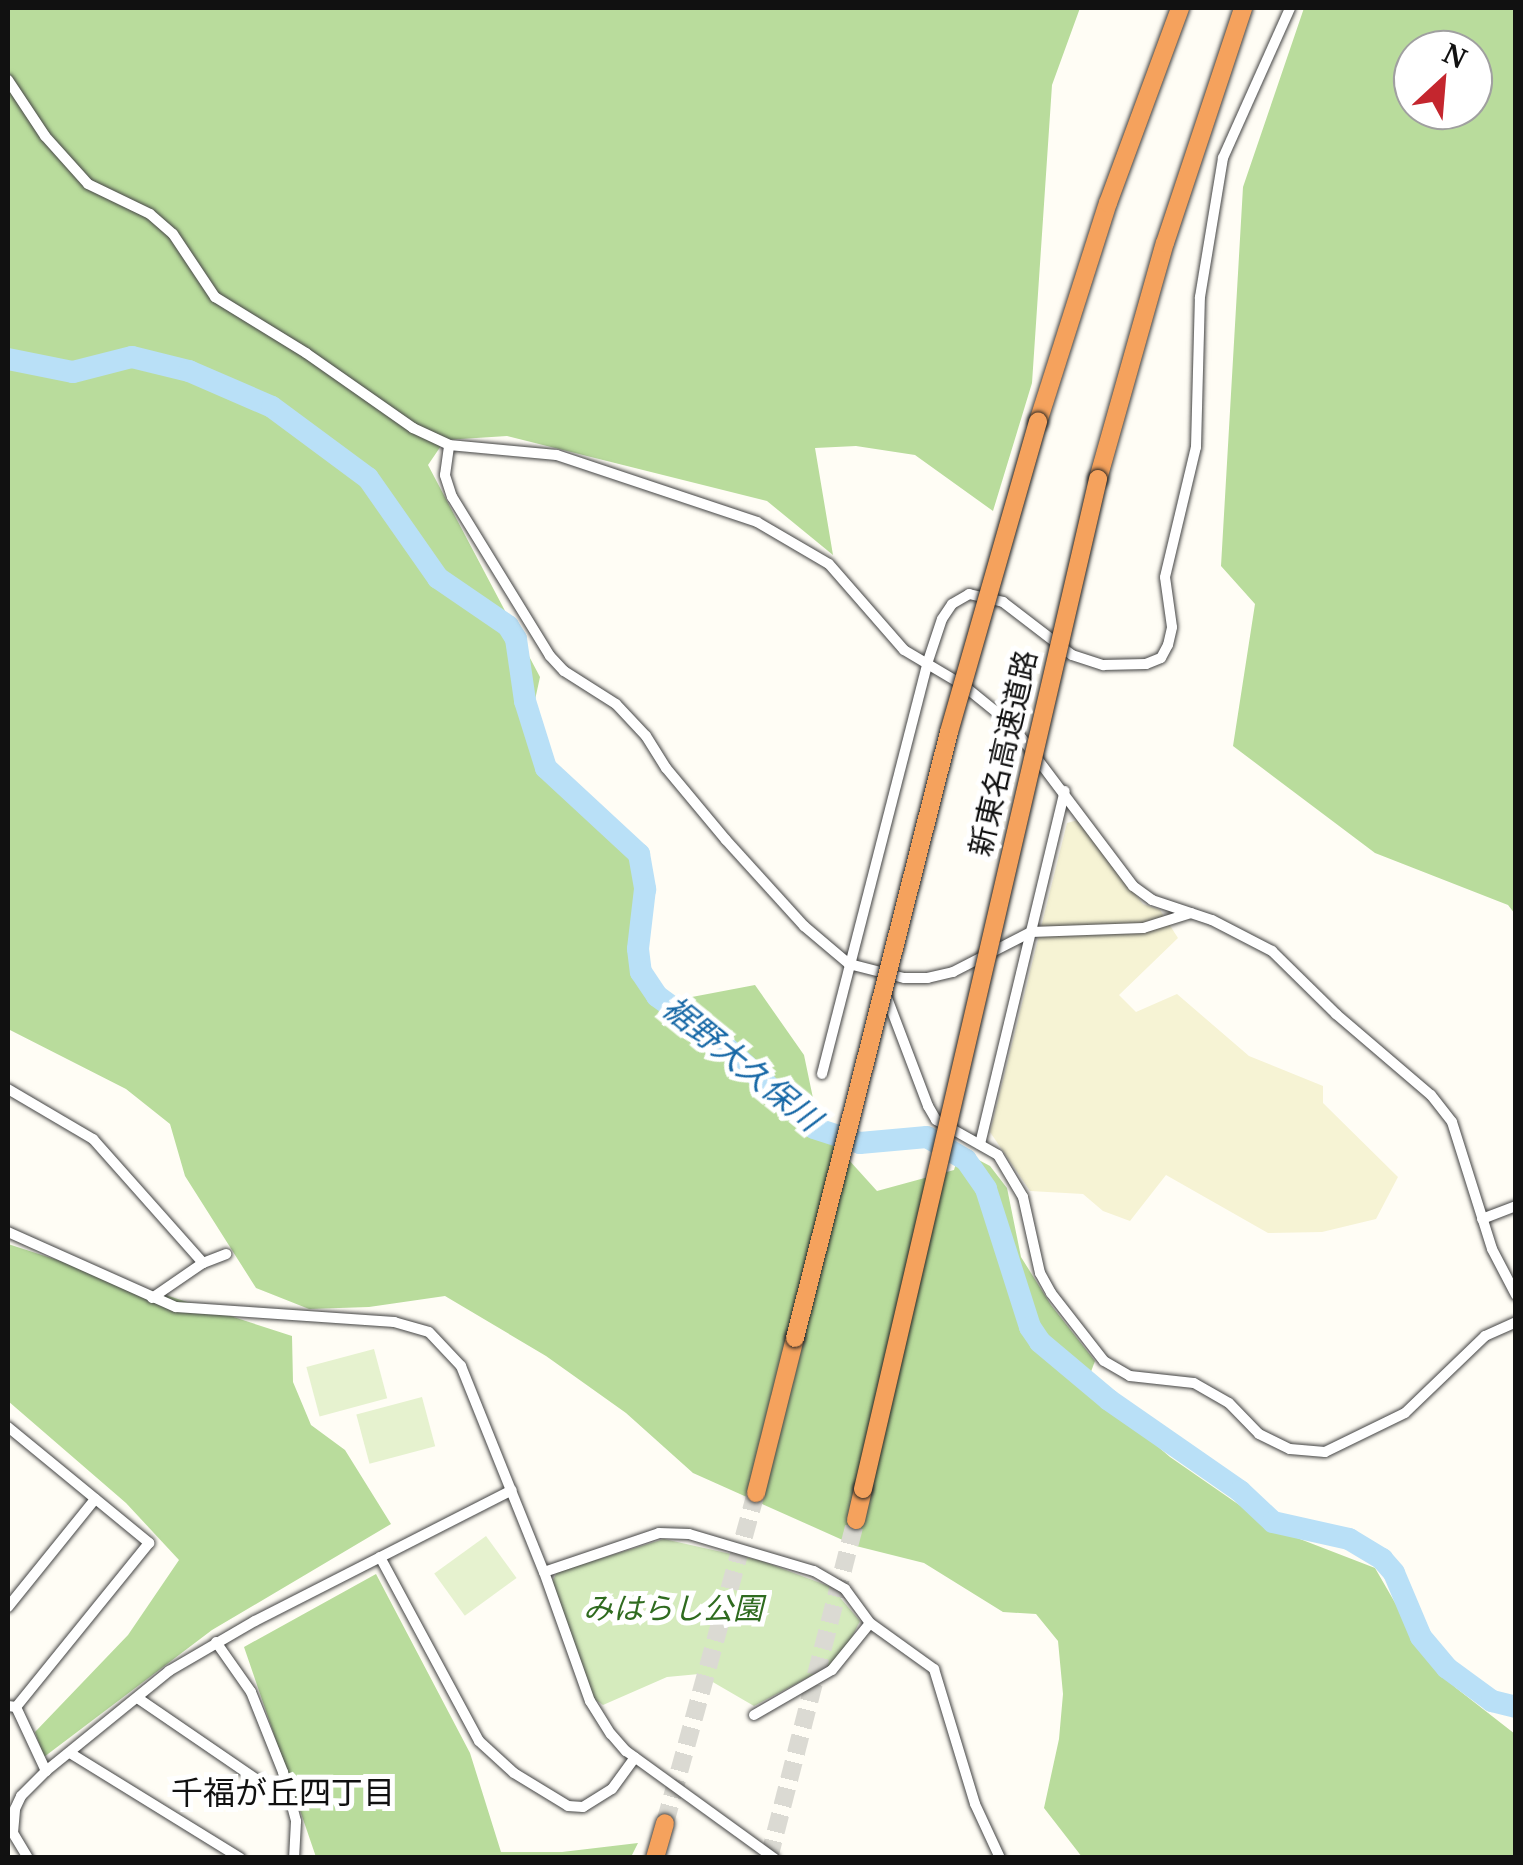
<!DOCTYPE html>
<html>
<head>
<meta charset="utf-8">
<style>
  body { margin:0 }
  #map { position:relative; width:1523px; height:1865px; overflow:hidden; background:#fffdf5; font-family:"Noto Serif","Noto Sans JP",serif }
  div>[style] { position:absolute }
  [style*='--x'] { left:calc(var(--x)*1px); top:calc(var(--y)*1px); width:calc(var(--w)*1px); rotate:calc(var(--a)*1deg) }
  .farmland>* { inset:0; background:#f6f3d4 }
  .green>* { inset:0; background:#d5ebbd }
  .forest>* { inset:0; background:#b9dc9c }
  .pitch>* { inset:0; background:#e6f2cf; transform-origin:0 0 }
  .river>* { height:22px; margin:-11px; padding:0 11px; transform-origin:11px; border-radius:11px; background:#b9e0f7 }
  .motorway-tunnel>* { height:18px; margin-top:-9px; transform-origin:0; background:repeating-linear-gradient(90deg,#dbdad3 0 18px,transparent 0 27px) }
  .roads { filter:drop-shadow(0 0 2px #444) drop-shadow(0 0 2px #444) }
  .minor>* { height:10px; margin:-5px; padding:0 5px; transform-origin:5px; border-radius:5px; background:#fff }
  .motorway>* { height:18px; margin:-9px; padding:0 9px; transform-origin:9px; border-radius:9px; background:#f5a25d }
  .bridges { filter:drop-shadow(0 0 2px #222) drop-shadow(0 0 2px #222) }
  .motorway-bridge>* { height:18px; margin:-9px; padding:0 9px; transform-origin:9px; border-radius:9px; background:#f5a25d }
  span { translate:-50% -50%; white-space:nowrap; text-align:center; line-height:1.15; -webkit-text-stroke:10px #fff; paint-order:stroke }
  .street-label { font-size:30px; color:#111 }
  .park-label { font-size:30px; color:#2f6b1f; font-style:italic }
  .water-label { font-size:32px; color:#1768a6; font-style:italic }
  .neighbourhood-label { font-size:32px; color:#111 }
  .frame { position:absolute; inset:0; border:10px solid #111; pointer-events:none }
  .north { position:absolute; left:1393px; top:30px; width:100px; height:100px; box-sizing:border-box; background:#fff; border:2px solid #a0a0a0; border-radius:50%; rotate:26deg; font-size:28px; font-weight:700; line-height:40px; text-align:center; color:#111 }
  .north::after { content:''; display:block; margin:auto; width:35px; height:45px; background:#c4262e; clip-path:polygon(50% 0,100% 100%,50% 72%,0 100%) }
</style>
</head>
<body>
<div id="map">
  <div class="farmland">
    <div style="clip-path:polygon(1078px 820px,1143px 904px,1160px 910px,1178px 938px,1119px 995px,1136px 1012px,1177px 994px,1249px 1056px,1323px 1086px,1323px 1103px,1398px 1177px,1376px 1219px,1322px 1232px,1268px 1233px,1166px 1175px,1130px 1221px,1103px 1211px,1083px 1194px,1030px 1191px,990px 1132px,1067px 823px)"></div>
  </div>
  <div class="green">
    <div style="clip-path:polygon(664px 1539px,762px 1561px,831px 1587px,860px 1621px,843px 1655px,828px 1667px,754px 1706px,699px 1674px,667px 1677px,603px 1705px,593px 1698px,552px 1582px,557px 1572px)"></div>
  </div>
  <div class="forest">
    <div style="clip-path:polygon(8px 8px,1080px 8px,1052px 85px,1032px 383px,993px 511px,915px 455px,856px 446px,815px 448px,833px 555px,767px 501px,507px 436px,445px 440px,428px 465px,540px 677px,528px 732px,644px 870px,636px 967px,676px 1000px,755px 985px,804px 1055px,819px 1127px,877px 1191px,954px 1170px,960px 1150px,990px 1166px,1007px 1188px,1021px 1257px,1051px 1305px,1095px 1361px,1086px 1385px,1170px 1457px,1274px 1529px,1375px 1568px,1424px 1653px,1456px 1688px,1515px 1734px,1515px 1857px,1082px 1857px,1044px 1808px,1059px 1739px,1063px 1694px,1058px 1641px,1036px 1614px,1003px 1612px,924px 1563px,856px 1546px,693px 1473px,626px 1413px,546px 1356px,445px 1296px,369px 1307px,309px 1309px,256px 1288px,185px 1176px,170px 1124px,126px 1089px,8px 1029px)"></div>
    <div style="clip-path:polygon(evenodd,1304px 8px,1515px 8px,1515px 914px,1508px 905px,1375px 853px,1233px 746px,1255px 604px,1221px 566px,1243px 187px,1304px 8px,1413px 50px,1473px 50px,1473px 110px,1413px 110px,1413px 50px)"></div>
    <div style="clip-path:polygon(8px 1244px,292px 1336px,293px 1382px,311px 1425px,345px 1450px,391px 1524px,212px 1630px,44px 1757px,35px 1732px,128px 1635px,179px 1560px,126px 1503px,8px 1401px)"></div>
    <div style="clip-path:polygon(376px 1574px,470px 1753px,501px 1852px,562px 1852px,638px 1843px,631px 1857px,316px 1857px,244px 1647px)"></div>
  </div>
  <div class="pitch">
    <div style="left:374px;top:1349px;width:51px;height:70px;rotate:75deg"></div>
    <div style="left:422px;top:1397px;width:51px;height:68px;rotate:75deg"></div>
    <div style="left:486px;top:1536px;width:52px;height:64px;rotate:54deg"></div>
  </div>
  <div class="river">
    <div style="--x:8;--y:359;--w:66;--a:11.3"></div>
    <div style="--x:73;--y:372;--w:61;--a:-14.3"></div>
    <div style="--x:132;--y:357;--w:59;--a:13.8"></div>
    <div style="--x:189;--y:371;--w:90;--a:23.4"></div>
    <div style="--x:272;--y:407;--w:119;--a:36.5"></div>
    <div style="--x:368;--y:478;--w:122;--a:55"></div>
    <div style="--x:438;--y:578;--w:85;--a:34.4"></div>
    <div style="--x:508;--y:626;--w:15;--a:58"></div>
    <div style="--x:516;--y:639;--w:63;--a:81.7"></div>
    <div style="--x:525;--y:701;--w:70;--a:72.6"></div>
    <div style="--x:546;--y:768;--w:127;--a:42.8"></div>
    <div style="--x:639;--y:854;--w:36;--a:80"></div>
    <div style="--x:645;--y:889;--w:60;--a:96.7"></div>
    <div style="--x:638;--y:949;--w:23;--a:83"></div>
    <div style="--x:641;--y:972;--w:29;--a:56"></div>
    <div style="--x:657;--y:996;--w:83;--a:36.2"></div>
    <div style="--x:724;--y:1045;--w:122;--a:42.7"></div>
    <div style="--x:814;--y:1128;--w:48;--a:18.1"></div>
    <div style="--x:860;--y:1143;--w:67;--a:-5.1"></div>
    <div style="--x:927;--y:1137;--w:45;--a:30.5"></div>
    <div style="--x:966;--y:1160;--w:35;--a:55"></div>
    <div style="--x:986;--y:1189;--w:145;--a:72.3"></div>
    <div style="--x:1030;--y:1327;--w:18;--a:56"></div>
    <div style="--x:1040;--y:1342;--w:90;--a:40"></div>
    <div style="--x:1109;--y:1400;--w:160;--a:34.8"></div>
    <div style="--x:1240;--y:1491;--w:45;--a:43.2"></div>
    <div style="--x:1273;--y:1522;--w:78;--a:12.6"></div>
    <div style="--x:1349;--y:1539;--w:39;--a:31"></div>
    <div style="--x:1382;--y:1559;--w:18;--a:49"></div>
    <div style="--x:1394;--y:1573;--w:69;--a:67.1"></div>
    <div style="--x:1421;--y:1637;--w:40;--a:50"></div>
    <div style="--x:1447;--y:1668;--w:56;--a:36.3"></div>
    <div style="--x:1492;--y:1701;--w:25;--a:14"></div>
  </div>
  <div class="motorway-tunnel">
    <div style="--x:665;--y:1823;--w:342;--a:-74.6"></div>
    <div style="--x:769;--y:1858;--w:349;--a:-75.6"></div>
  </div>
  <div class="roads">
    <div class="minor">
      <div style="--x:8;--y:80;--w:67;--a:56.5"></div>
      <div style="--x:45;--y:136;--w:64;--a:48.1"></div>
      <div style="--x:88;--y:184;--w:69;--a:25.8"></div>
      <div style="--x:150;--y:214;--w:30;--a:41"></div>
      <div style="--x:173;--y:234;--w:76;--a:56.3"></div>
      <div style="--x:215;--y:297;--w:107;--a:31.6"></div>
      <div style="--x:306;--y:353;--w:131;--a:35"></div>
      <div style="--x:413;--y:428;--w:40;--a:25"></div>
      <div style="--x:1191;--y:913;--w:50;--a:162.6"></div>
      <div style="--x:1143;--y:928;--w:112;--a:178"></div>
      <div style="--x:1031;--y:932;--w:88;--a:152.9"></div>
      <div style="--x:953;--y:972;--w:26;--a:167"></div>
      <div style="--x:928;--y:978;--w:24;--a:180"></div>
      <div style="--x:904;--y:978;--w:57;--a:-165.7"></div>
      <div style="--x:849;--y:964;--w:59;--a:-139.8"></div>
      <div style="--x:804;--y:926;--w:116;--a:-132.2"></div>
      <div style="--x:726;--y:840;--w:94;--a:-129.8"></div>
      <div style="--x:666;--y:768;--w:38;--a:-122"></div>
      <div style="--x:646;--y:736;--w:44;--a:-133.2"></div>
      <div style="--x:616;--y:704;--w:62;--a:-147.6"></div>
      <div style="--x:564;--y:671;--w:21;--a:-133"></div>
      <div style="--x:550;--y:656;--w:187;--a:-121.6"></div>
      <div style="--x:452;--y:497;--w:23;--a:-108"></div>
      <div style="--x:445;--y:475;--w:30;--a:-82"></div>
      <div style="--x:449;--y:445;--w:108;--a:5.3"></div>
      <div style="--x:557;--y:455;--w:211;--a:18.5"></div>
      <div style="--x:757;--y:522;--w:83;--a:30.3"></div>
      <div style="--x:829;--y:564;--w:114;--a:48.9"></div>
      <div style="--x:904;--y:650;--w:69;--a:30.7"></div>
      <div style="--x:963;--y:685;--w:62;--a:39.1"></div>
      <div style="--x:1011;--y:724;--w:203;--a:53"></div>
      <div style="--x:1133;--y:886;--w:24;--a:36"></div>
      <div style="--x:1152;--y:900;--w:63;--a:18.4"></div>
      <div style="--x:1212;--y:920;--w:68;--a:27.3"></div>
      <div style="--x:1272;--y:951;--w:90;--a:44.5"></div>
      <div style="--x:1336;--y:1014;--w:125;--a:40.5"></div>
      <div style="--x:1431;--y:1095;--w:34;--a:52"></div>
      <div style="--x:1452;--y:1122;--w:133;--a:72.5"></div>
      <div style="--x:1492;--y:1249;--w:52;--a:62.4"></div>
      <div style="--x:884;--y:990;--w:124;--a:69.2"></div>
      <div style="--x:928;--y:1106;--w:16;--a:60"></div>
      <div style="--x:936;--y:1120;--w:71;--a:29.4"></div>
      <div style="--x:998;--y:1155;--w:49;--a:59.2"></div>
      <div style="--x:1023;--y:1197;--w:78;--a:77.4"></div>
      <div style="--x:1040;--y:1273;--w:23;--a:61"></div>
      <div style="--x:1051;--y:1293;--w:86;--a:52.1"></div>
      <div style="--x:1104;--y:1361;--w:30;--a:30"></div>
      <div style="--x:1130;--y:1376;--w:64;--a:6.2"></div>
      <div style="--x:1194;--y:1383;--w:40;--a:29.7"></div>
      <div style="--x:1229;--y:1403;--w:43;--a:45.9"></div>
      <div style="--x:1259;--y:1434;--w:34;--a:26"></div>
      <div style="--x:1290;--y:1449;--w:35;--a:5"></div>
      <div style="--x:1325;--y:1452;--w:89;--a:-26"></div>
      <div style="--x:1405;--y:1413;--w:111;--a:-43.9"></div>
      <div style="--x:1485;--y:1336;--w:34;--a:-24"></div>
      <div style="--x:822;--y:1074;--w:423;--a:-75.6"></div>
      <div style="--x:927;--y:664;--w:47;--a:-71.6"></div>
      <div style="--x:942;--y:619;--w:18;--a:-56"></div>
      <div style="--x:952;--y:604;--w:20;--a:-30"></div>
      <div style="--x:969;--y:594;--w:35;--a:13"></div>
      <div style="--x:1003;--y:602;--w:87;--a:37.5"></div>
      <div style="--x:1072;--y:655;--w:33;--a:18"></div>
      <div style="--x:1103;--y:665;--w:43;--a:-1.3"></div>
      <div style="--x:1146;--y:664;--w:16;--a:-22"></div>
      <div style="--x:1161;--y:658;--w:15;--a:-62"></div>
      <div style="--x:1168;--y:645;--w:18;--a:-77"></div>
      <div style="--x:1172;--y:627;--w:50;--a:-98"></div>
      <div style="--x:1165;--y:577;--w:134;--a:-76.6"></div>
      <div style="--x:1196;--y:447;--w:150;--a:-88.5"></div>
      <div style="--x:1200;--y:297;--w:141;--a:-80.6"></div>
      <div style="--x:1223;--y:158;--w:164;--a:-65.9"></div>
      <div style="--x:8;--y:1089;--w:99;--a:30.5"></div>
      <div style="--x:93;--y:1139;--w:166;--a:48.4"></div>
      <div style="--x:980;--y:1144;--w:363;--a:-76.5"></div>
      <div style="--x:1482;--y:1219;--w:36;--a:-21"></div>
      <div style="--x:8;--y:1232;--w:184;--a:24.1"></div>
      <div style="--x:176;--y:1307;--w:219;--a:3.9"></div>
      <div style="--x:394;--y:1322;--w:36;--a:16"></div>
      <div style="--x:429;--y:1332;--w:47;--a:46.7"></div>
      <div style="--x:461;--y:1366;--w:222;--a:68.1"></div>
      <div style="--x:544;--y:1572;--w:137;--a:70.4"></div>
      <div style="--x:590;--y:1701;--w:39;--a:58"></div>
      <div style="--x:611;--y:1734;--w:23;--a:49"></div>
      <div style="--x:626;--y:1751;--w:183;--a:35.9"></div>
      <div style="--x:152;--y:1298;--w:62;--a:-34.5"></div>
      <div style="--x:203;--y:1263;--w:25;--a:-21"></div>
      <div style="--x:8;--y:1427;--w:183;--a:39.4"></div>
      <div style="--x:149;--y:1543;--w:211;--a:129"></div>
      <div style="--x:16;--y:1707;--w:8;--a:-173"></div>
      <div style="--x:380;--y:1557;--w:209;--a:61.7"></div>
      <div style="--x:479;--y:1741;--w:47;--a:42.4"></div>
      <div style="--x:514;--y:1773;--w:63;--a:31.4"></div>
      <div style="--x:568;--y:1806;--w:15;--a:4"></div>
      <div style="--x:583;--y:1807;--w:34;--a:-32"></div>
      <div style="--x:612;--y:1789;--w:39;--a:-54"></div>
      <div style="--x:544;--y:1572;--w:121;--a:-18.7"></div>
      <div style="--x:659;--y:1533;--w:30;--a:2"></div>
      <div style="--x:689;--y:1534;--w:130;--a:16.5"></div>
      <div style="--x:814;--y:1571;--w:36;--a:30"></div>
      <div style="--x:845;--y:1589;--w:42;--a:53.7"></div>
      <div style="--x:870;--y:1623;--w:79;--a:35.7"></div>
      <div style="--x:934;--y:1669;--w:141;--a:73.1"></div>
      <div style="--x:975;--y:1804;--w:60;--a:65.2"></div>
      <div style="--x:8;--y:1607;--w:139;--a:-51.1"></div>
      <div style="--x:216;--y:1642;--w:61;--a:55"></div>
      <div style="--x:251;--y:1692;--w:86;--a:68.2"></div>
      <div style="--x:283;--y:1772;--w:51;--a:75.1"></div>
      <div style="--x:296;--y:1821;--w:37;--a:93"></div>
      <div style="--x:139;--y:1699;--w:184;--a:34.4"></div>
      <div style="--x:16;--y:1707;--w:71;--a:64.9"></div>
      <div style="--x:754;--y:1715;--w:90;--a:-30"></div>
      <div style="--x:832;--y:1670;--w:60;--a:-51"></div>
      <div style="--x:70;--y:1753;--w:200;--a:31.7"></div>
      <div style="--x:28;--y:1858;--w:29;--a:-121"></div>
      <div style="--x:13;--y:1833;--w:24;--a:-85"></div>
      <div style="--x:15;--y:1809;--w:14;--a:-65"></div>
      <div style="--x:21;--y:1796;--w:35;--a:-45"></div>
      <div style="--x:46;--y:1771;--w:159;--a:-39.1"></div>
      <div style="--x:169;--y:1671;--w:99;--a:-30.2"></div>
      <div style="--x:255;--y:1621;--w:288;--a:-27"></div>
    </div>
    <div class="motorway">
      <div style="--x:1038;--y:422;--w:230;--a:-72.3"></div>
      <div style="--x:1108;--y:203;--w:208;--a:-69.7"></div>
      <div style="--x:1098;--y:479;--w:245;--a:-74.2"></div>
      <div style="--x:1165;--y:243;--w:248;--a:-71.6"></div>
      <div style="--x:756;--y:1493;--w:160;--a:-75.9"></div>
      <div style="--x:856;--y:1520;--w:32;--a:-77"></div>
      <div style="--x:655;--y:1858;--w:36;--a:-74"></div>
    </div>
  </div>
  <div class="bridges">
    <div class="motorway-bridge">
      <div style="--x:795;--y:1338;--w:625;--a:-75.74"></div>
      <div style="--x:949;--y:732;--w:323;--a:-74"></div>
      <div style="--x:863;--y:1489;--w:1037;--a:-76.9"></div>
    </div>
  </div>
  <div class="street-label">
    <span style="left:1003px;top:753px;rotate:-77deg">新東名高速道路</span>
  </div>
  <div class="park-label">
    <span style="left:673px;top:1608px">みはらし公園</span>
  </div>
  <div class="water-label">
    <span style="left:742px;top:1063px;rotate:39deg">裾野大久保川</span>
  </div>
  <div class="neighbourhood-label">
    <span style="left:283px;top:1792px">千福が丘四丁目</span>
  </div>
  <div class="frame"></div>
  <div class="north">N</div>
</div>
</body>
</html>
